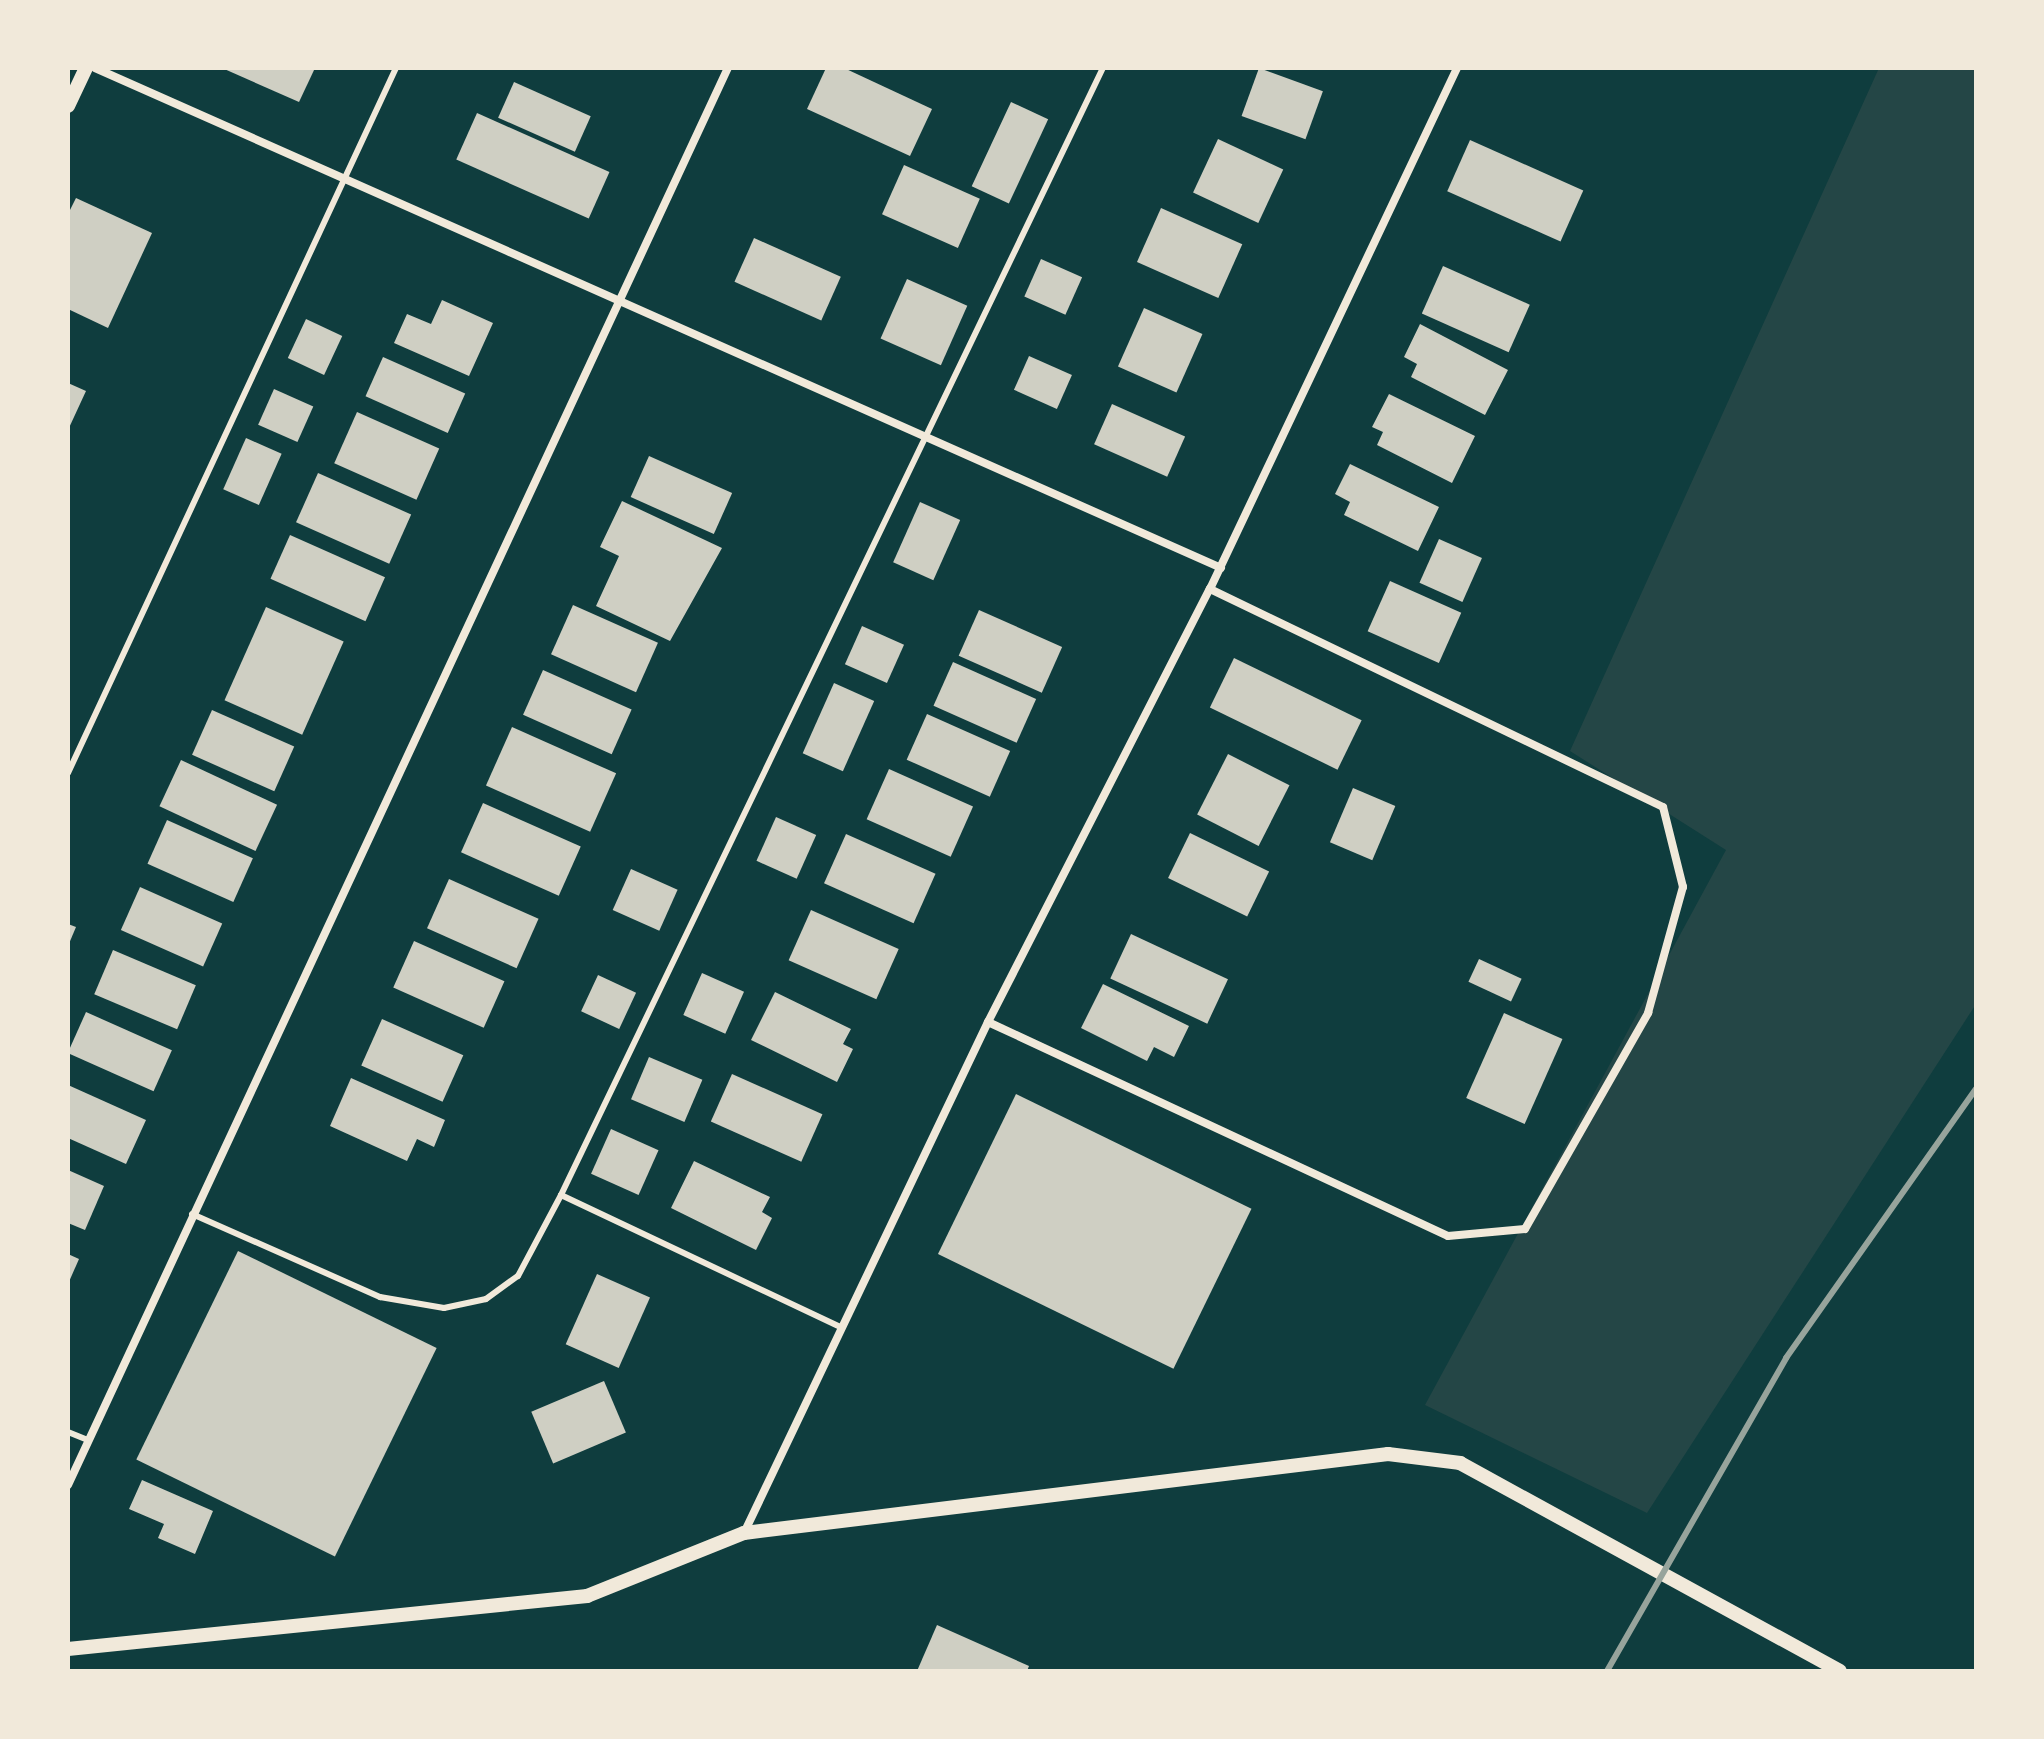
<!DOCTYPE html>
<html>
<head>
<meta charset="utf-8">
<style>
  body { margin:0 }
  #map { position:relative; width:2044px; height:1739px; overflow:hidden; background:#0f3d3e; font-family:"Zilla Slab",serif }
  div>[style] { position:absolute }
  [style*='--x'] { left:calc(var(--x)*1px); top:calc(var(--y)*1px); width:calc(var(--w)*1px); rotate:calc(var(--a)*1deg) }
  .green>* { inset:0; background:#244646 }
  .building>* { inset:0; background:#cfcfc3; transform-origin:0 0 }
  .service>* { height:6px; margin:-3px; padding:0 3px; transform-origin:3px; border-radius:3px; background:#f1e9da }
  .minor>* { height:8px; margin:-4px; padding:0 4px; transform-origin:4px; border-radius:4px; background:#f1e9da }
  .tertiary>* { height:14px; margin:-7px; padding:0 7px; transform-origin:7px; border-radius:7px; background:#f1e9da }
  .rail>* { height:6px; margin:-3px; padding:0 3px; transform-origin:3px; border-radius:3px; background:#97a49c }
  span { translate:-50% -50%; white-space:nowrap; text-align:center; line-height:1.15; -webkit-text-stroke:8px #f1e9da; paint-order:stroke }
  .frame { position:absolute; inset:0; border:70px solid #f1e9da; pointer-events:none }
</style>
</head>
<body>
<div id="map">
  <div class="green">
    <div style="clip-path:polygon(1879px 68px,1976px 68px,1976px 1004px,1647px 1513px,1425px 1405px,1726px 850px,1570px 751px)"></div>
  </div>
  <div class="building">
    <div style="clip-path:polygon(222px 68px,315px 68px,299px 102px)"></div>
    <div style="clip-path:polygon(826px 68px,844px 68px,932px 109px,910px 156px,807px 109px)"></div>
    <div style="left:1259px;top:68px;width:68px;height:51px;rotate:20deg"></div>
    <div style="left:514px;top:82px;width:84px;height:39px;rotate:24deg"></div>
    <div style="left:1011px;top:102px;width:41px;height:93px;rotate:25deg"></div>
    <div style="left:477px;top:113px;width:145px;height:51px;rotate:24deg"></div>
    <div style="left:1218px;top:139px;width:72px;height:59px;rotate:25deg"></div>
    <div style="left:1470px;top:140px;width:124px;height:56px;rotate:24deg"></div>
    <div style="left:904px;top:165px;width:83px;height:54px;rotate:24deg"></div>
    <div style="clip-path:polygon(76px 198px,152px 233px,108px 328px,68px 309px,68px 214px)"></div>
    <div style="left:1161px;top:208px;width:89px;height:59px;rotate:24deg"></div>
    <div style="left:754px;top:238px;width:95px;height:48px;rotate:24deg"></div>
    <div style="left:1041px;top:259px;width:45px;height:41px;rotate:24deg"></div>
    <div style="left:1443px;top:266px;width:95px;height:52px;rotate:24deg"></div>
    <div style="left:907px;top:279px;width:66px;height:65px;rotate:24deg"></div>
    <div style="clip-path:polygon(442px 300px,493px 323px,469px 376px,394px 343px,407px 314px,431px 324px)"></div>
    <div style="left:1144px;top:308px;width:64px;height:64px;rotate:24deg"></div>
    <div style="left:306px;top:319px;width:40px;height:43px;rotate:25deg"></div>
    <div style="clip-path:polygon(1420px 324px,1508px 370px,1485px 415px,1411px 377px,1417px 364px,1404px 357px)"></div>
    <div style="left:1029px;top:356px;width:47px;height:37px;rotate:24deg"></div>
    <div style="left:383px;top:357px;width:90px;height:43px;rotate:24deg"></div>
    <div style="clip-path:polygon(68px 383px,86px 391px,68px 430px)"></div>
    <div style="left:274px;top:389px;width:43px;height:39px;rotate:24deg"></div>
    <div style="clip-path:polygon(1389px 394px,1475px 436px,1452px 483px,1377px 445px,1383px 432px,1372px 427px)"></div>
    <div style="left:1112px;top:404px;width:80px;height:44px;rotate:24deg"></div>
    <div style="left:357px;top:412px;width:90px;height:56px;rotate:24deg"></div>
    <div style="left:246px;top:438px;width:39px;height:56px;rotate:24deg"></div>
    <div style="left:649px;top:456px;width:91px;height:45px;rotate:24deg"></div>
    <div style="clip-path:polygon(1350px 464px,1439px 507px,1418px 551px,1344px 515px,1350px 502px,1335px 494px)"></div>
    <div style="left:318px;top:473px;width:102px;height:54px;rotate:24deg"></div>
    <div style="clip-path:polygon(622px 501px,722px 548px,670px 641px,596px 606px,619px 556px,600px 547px)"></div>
    <div style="left:920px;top:502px;width:44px;height:66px;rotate:24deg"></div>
    <div style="left:290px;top:535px;width:104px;height:48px;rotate:24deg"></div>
    <div style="left:1439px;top:539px;width:47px;height:48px;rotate:24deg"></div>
    <div style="left:1390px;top:581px;width:78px;height:55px;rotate:24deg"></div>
    <div style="left:573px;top:605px;width:93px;height:54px;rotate:24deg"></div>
    <div style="left:266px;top:607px;width:85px;height:102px;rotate:24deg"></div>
    <div style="left:979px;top:610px;width:91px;height:50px;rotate:24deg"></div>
    <div style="left:862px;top:626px;width:46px;height:42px;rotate:24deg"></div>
    <div style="left:1234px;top:658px;width:142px;height:55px;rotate:26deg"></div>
    <div style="left:953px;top:662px;width:91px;height:48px;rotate:24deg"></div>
    <div style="left:543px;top:670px;width:97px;height:49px;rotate:24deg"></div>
    <div style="left:834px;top:683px;width:44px;height:77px;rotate:24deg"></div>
    <div style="left:212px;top:710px;width:90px;height:49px;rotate:24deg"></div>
    <div style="left:927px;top:714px;width:91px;height:50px;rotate:24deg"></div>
    <div style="left:512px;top:727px;width:114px;height:64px;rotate:24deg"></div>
    <div style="left:1228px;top:754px;width:69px;height:68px;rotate:27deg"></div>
    <div style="left:181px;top:760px;width:106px;height:51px;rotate:25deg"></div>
    <div style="left:889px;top:769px;width:92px;height:55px;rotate:24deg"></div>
    <div style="left:1353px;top:788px;width:46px;height:59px;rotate:23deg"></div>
    <div style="left:483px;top:803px;width:107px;height:54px;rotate:24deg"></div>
    <div style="left:776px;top:817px;width:44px;height:48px;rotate:24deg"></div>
    <div style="left:167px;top:820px;width:94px;height:48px;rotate:24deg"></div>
    <div style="left:1190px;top:833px;width:88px;height:50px;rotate:26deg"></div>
    <div style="left:846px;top:834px;width:98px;height:54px;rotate:24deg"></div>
    <div style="left:631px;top:869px;width:51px;height:45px;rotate:24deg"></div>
    <div style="left:449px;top:879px;width:98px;height:54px;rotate:24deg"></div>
    <div style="left:140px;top:887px;width:90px;height:47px;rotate:24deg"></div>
    <div style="left:811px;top:910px;width:96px;height:55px;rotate:24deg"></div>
    <div style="clip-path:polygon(68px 924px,76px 927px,68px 946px)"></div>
    <div style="left:1131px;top:934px;width:107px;height:49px;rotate:25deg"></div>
    <div style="left:414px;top:941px;width:99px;height:51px;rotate:24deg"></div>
    <div style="left:113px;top:950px;width:90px;height:48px;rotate:23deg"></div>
    <div style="left:1479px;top:959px;width:47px;height:25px;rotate:25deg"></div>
    <div style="left:702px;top:973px;width:46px;height:46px;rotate:24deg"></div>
    <div style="left:598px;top:975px;width:42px;height:40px;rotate:25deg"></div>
    <div style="clip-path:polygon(1103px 984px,1189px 1026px,1174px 1057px,1154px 1047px,1147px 1061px,1081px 1028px)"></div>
    <div style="clip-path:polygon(775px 992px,851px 1029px,843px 1044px,853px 1049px,837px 1082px,751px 1040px)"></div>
    <div style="left:86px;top:1012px;width:94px;height:45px;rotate:24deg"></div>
    <div style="left:1504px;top:1013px;width:64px;height:93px;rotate:24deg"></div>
    <div style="left:382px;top:1019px;width:89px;height:51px;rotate:24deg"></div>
    <div style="left:649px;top:1057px;width:58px;height:46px;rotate:23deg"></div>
    <div style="left:732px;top:1074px;width:99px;height:52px;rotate:24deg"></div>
    <div style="clip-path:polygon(351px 1078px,445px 1120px,434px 1147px,417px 1139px,407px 1161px,330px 1126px)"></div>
    <div style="clip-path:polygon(68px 1085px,146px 1120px,126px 1164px,68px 1138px)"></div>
    <div style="left:1016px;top:1094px;width:262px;height:178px;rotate:26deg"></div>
    <div style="left:611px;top:1129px;width:52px;height:49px;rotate:24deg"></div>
    <div style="clip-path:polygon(694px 1161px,770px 1197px,762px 1212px,772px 1218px,756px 1250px,671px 1208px)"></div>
    <div style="clip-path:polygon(68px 1170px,104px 1186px,85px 1230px,68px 1223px)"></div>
    <div style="left:238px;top:1251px;width:221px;height:232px;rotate:26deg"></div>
    <div style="clip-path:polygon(68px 1254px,79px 1259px,68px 1284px)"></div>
    <div style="left:597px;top:1274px;width:58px;height:77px;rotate:24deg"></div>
    <div style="left:604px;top:1381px;width:56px;height:79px;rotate:67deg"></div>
    <div style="clip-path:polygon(142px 1480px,213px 1511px,195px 1554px,158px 1538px,164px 1524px,129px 1509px)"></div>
    <div style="clip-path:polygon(937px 1625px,1029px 1666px,1027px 1671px,917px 1671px)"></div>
  </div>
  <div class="service">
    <div style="--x:68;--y:773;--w:778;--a:-65.05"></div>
    <div style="--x:561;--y:1195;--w:1251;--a:-64.32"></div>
    <div style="--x:192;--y:1214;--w:206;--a:23.8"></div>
    <div style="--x:380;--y:1297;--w:65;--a:9.8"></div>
    <div style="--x:444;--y:1308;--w:43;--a:-12.1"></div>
    <div style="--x:486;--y:1299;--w:39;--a:-36"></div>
    <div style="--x:518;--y:1276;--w:92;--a:-62"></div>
    <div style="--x:561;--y:1195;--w:309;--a:25.3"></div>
    <div style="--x:68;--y:1432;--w:22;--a:22"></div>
  </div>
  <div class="minor">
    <div style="--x:95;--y:68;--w:1232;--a:23.94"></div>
    <div style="--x:988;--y:1022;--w:507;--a:24.95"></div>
    <div style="--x:1448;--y:1236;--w:77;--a:-5.2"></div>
    <div style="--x:1525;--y:1229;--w:249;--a:-60.3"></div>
    <div style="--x:1648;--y:1013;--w:131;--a:-74.5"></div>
    <div style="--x:1683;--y:887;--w:82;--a:-104"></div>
    <div style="--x:1663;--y:807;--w:503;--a:-154.3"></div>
    <div style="--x:68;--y:1485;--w:1563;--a:-65.03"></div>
    <div style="--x:744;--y:1533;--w:566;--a:-64.48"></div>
    <div style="--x:988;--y:1022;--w:487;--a:-62.9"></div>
    <div style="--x:1210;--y:589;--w:577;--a:-64.63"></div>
  </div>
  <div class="tertiary">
    <div style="--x:68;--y:106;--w:42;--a:-64.7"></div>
    <div style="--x:68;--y:1649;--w:522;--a:-5.83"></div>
    <div style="--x:587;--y:1596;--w:169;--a:-21.9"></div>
    <div style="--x:744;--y:1533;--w:649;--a:-6.99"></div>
    <div style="--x:1388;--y:1454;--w:73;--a:7.1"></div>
    <div style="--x:1460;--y:1463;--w:433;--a:28.7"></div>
  </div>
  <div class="rail">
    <div style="--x:1607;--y:1671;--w:361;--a:-60.2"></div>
    <div style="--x:1786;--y:1358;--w:329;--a:-54.8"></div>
  </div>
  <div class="frame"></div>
</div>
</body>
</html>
